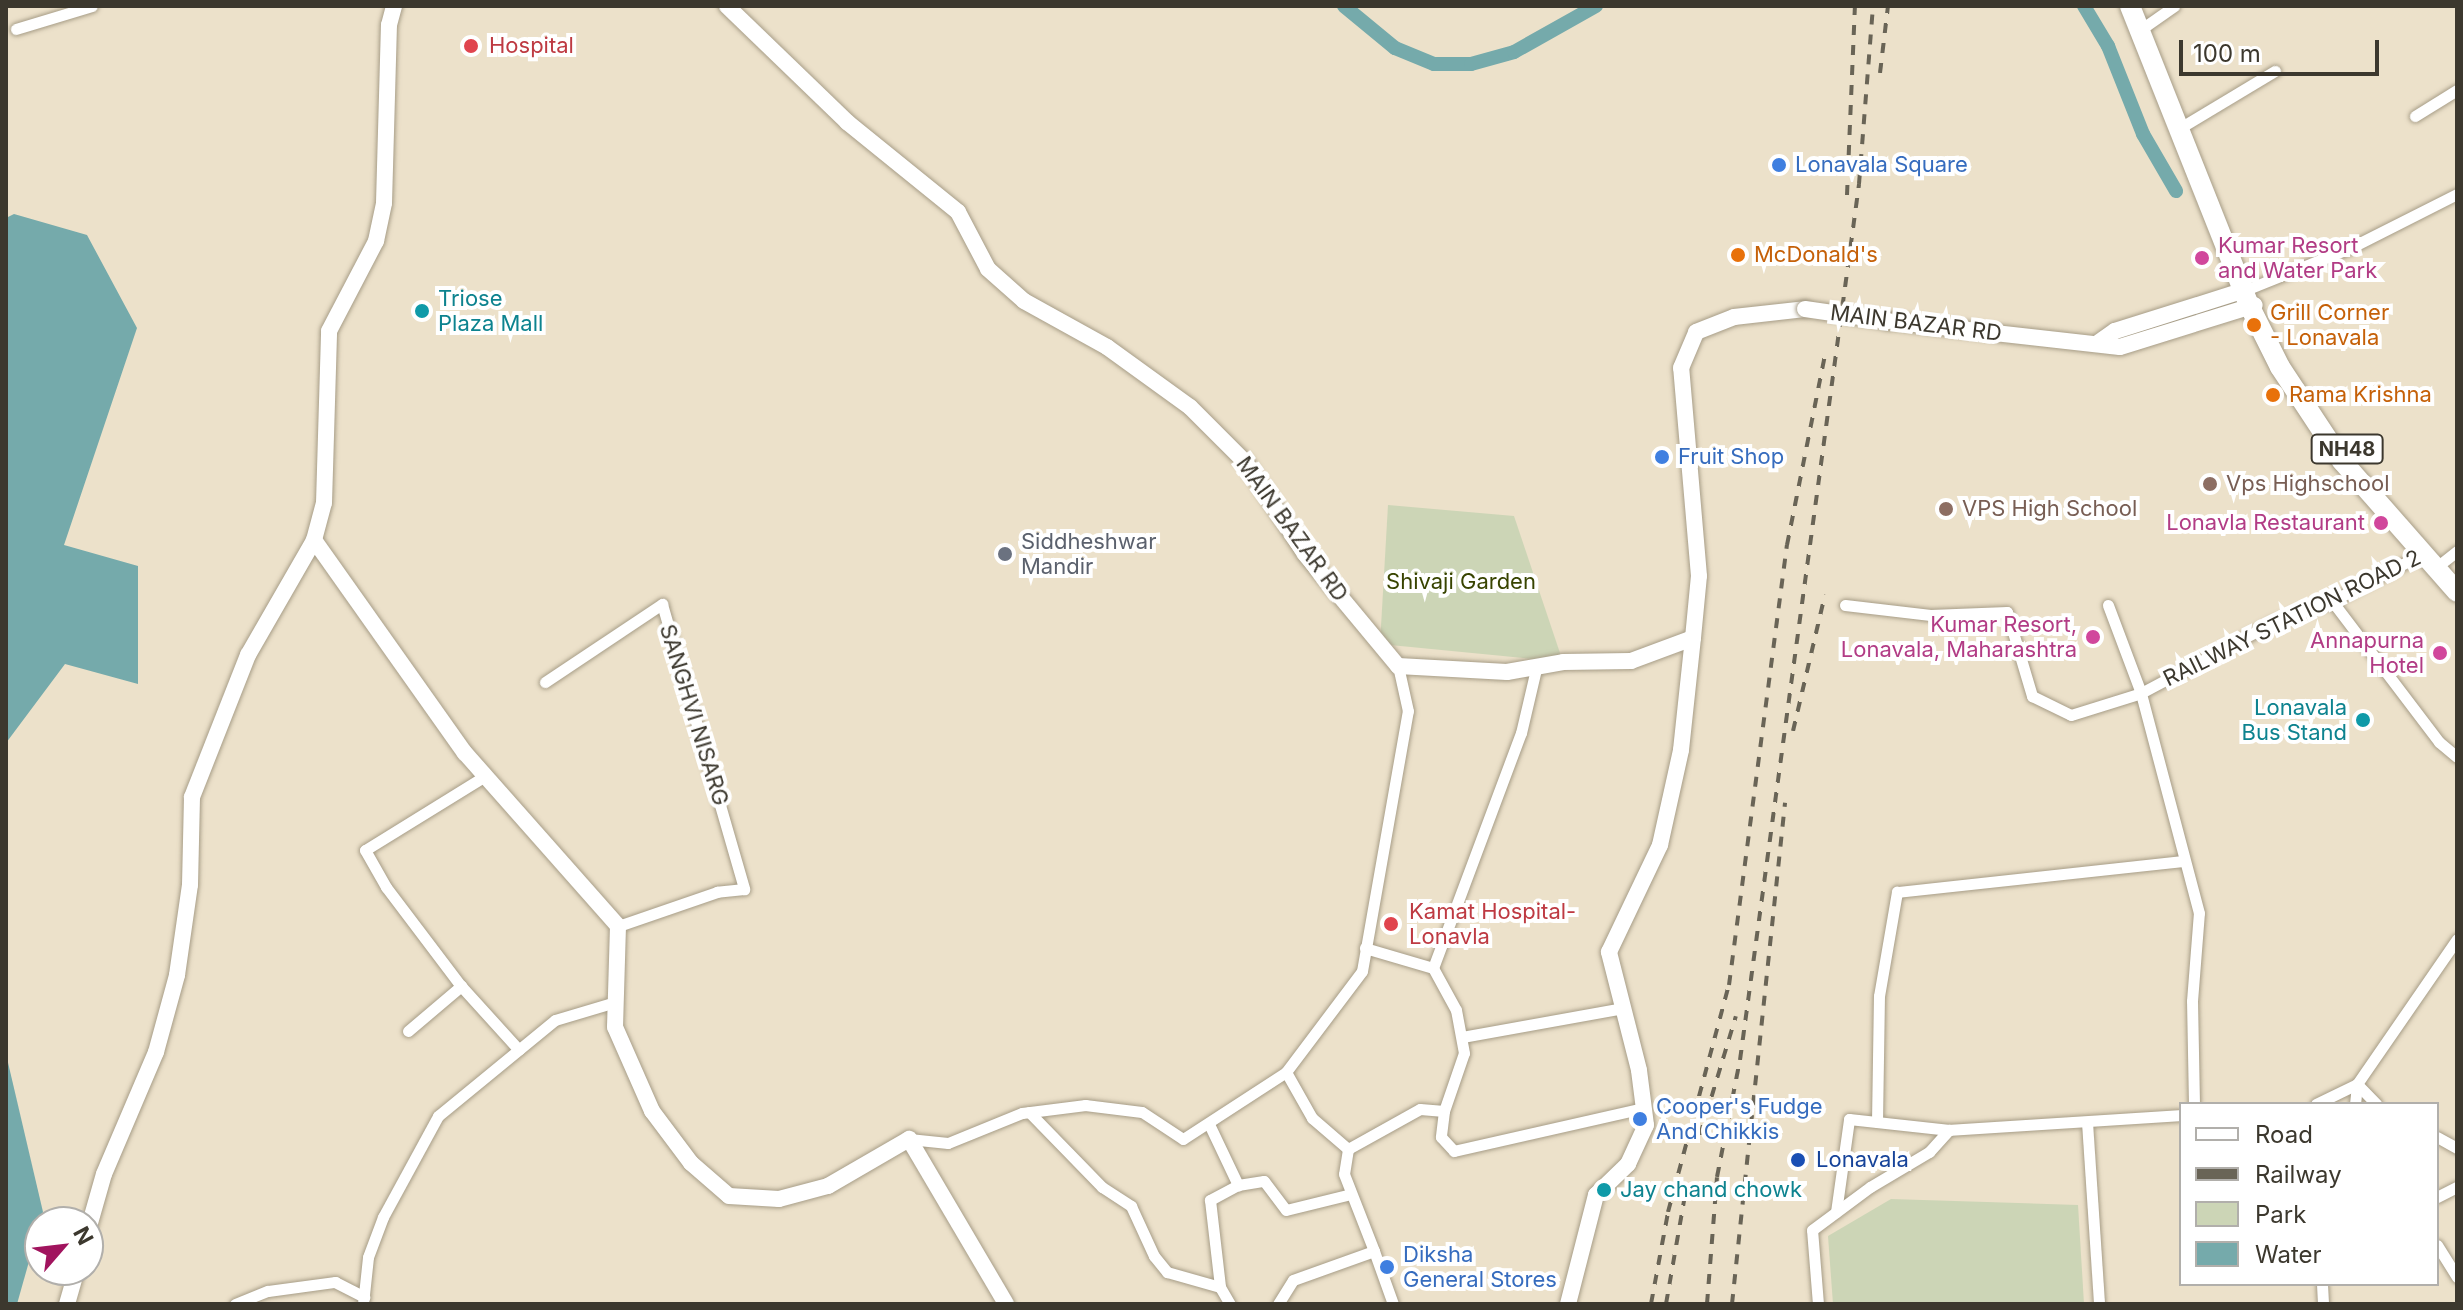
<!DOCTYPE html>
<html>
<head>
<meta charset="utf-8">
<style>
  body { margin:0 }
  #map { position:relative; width:2463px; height:1310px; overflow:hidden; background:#ece1ca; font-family:Inter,sans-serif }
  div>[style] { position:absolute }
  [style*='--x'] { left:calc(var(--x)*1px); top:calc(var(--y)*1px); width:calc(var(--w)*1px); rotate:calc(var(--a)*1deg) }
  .green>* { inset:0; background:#ccd5b6 }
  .water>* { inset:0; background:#75aaab }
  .canal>* { height:14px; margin:-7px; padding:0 7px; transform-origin:7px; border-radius:7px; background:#75aaab }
  .roads { filter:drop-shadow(0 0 2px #a79d87) drop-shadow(0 0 2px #a79d87) }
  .street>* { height:11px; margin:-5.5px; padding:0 5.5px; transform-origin:5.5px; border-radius:5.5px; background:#fff }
  .secondary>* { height:16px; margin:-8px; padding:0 8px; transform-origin:8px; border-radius:8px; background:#fff }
  .highway>* { height:20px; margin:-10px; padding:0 10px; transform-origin:10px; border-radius:10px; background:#fff }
  .rail>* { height:4px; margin-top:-2px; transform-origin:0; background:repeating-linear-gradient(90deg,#696456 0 10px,transparent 0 20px) }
  .bridges { filter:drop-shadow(0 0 2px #a79d87) drop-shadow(0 0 2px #a79d87) }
  .secondary-bridge>* { height:16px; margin:-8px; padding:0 8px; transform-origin:8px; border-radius:8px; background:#fff }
  .dots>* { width:22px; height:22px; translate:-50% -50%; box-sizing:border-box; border:4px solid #fff; border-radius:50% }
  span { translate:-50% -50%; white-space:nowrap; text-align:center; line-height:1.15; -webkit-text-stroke:8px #fff; paint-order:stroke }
  .shield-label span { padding:2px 6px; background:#fff; border:2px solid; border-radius:6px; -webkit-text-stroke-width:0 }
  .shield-label { font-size:20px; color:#3c382e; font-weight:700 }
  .health-label { font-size:22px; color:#be3a42 }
  .left { translate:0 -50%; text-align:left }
  .shop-label { font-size:22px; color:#366cbe }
  .hotel-label { font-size:22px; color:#b23c85 }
  .right { translate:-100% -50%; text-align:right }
  .food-label { font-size:22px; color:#c56008 }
  .culture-label { font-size:22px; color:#0d838f }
  .street-label { font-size:22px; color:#3c382e }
  .education-label { font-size:22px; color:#785e54 }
  .worship-label { font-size:22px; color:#5b616d }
  .park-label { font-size:22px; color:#384400 }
  .transit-label { font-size:22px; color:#164399 }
  .frame { position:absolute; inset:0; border:8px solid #3c382e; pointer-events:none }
  .legend { position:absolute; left:2179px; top:1102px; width:260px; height:184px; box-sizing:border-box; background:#fff; border:2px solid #b1afab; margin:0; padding:10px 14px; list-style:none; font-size:24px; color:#3c382e }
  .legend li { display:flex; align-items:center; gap:16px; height:40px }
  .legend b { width:40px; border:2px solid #b1afab }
  .north { position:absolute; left:24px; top:1206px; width:80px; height:80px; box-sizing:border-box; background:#fff; border:2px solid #b1afab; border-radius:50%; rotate:62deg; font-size:22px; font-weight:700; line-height:32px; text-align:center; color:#3c382e }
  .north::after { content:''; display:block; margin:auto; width:28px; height:36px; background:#a1145e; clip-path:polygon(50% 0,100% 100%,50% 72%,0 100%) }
  .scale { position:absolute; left:2179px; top:40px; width:200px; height:36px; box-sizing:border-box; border:4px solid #3c382e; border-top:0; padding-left:10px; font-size:24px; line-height:28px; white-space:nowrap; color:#3c382e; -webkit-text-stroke:6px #fff; paint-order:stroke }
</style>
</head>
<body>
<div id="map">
  <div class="green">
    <div style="clip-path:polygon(1388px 505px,1514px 516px,1563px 662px,1380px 644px)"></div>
    <div style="clip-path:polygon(1891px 1199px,2078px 1205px,2084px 1304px,1833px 1304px,1828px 1236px)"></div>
  </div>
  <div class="water">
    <div style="clip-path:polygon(14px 214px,87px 235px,137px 328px,64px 545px,138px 566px,138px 684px,65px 664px,6px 743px,6px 218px)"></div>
    <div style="clip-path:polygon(6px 1054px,43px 1212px,17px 1304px,6px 1304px)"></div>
  </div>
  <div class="canal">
    <div style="--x:1344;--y:6;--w:66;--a:39.5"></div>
    <div style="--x:1395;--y:48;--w:42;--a:22.3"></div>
    <div style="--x:1434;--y:64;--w:37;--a:0"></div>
    <div style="--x:1471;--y:64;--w:45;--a:-15.6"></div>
    <div style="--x:1514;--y:52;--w:94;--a:-29.3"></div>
    <div style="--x:2084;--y:6;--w:47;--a:59"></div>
    <div style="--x:2108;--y:46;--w:95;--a:68.3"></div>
    <div style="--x:2143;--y:134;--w:66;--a:59.9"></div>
  </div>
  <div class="roads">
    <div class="street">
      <div style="--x:2147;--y:25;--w:33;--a:-35"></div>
      <div style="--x:16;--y:29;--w:79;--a:-16.8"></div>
      <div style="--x:2415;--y:116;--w:49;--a:-31.8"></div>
      <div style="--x:2185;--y:125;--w:105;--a:-31"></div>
      <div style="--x:2248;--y:289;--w:110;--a:-21.9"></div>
      <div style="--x:2350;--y:248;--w:120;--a:-26.8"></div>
      <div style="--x:2443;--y:562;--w:18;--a:-38"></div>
      <div style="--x:2332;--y:601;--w:177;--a:52.8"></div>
      <div style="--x:2439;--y:742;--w:23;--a:40"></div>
      <div style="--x:1845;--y:605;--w:86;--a:6.7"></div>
      <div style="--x:1930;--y:615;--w:77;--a:-2.2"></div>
      <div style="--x:2007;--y:612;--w:88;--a:73.4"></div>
      <div style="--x:2032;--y:696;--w:43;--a:26"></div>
      <div style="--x:2071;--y:715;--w:73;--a:-17.4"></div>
      <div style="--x:2141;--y:693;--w:94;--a:-110.6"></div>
      <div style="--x:545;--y:682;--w:141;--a:-33.7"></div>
      <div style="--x:662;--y:604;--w:297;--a:73.9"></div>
      <div style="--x:744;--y:889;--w:27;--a:174"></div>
      <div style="--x:717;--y:892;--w:105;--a:161"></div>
      <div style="--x:485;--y:776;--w:141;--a:148.3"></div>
      <div style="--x:365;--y:850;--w:43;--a:60.4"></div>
      <div style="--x:386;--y:887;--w:124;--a:52.9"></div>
      <div style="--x:461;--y:986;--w:86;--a:47.8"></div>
      <div style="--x:1433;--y:968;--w:251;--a:-69.5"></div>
      <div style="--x:1521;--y:733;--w:66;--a:-76.8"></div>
      <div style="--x:408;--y:1031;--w:70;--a:-40.3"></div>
      <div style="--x:1462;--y:1037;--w:164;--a:-10.2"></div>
      <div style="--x:1286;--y:1072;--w:53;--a:60.5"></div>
      <div style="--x:1312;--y:1118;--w:48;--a:40.7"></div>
      <div style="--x:1348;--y:1149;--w:82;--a:-29.1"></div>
      <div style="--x:1420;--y:1109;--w:24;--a:5"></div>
      <div style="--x:1444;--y:1111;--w:61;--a:-71"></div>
      <div style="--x:1464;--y:1053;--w:44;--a:-100.5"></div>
      <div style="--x:1456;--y:1010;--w:48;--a:-118.7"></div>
      <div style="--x:1433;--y:968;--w:71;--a:-163.6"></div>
      <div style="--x:2357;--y:1084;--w:28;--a:46"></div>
      <div style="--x:2194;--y:1104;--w:103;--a:-91.1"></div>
      <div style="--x:2192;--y:1001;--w:88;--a:-85.5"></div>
      <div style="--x:2199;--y:913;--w:228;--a:-104.8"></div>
      <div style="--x:2141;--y:693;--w:149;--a:-28.1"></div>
      <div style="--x:2272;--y:623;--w:64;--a:-20.1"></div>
      <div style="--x:2332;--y:601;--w:104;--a:-27.6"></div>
      <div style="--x:2316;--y:1104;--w:46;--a:-26"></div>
      <div style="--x:2357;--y:1084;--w:176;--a:-55.4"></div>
      <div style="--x:2355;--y:1104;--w:20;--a:-84"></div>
      <div style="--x:1444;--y:1111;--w:26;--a:97"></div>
      <div style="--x:1441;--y:1137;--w:19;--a:47"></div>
      <div style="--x:1454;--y:1151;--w:195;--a:-12.8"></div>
      <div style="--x:1029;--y:1112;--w:105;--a:45.8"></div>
      <div style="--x:1102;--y:1187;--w:35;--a:33"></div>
      <div style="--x:1131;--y:1206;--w:55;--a:65.3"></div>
      <div style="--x:1154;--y:1256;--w:21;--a:51"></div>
      <div style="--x:1167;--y:1272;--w:55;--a:15.8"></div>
      <div style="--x:1220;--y:1287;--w:20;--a:60"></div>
      <div style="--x:1877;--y:1122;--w:126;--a:-89.1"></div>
      <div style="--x:1879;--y:996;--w:106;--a:-80.2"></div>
      <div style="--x:1897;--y:892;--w:289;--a:-6.2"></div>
      <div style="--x:2087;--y:1122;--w:182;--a:86.2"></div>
      <div style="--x:1209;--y:1124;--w:68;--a:64.6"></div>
      <div style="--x:1238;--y:1185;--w:32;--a:152"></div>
      <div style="--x:1210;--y:1200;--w:88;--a:83.4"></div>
      <div style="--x:2437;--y:1137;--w:23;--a:29"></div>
      <div style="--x:909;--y:1139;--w:39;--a:6"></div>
      <div style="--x:948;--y:1143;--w:80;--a:-22.1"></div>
      <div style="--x:1022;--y:1113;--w:64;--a:-7.2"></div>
      <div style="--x:1085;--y:1105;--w:57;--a:7"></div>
      <div style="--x:1142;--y:1112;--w:49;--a:33.4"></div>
      <div style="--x:1183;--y:1139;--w:123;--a:-33"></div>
      <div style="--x:1286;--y:1072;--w:126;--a:-53"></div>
      <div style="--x:1362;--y:971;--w:264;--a:-80"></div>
      <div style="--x:1408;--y:711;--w:46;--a:-102.5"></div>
      <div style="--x:1348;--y:1149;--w:25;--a:99"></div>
      <div style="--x:1344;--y:1174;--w:83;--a:68.7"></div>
      <div style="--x:1238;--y:1185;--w:26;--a:-9"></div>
      <div style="--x:1264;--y:1181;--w:36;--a:53"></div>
      <div style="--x:1286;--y:1210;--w:67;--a:-13.8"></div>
      <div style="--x:2437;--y:1197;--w:22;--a:-27"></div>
      <div style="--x:1836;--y:1212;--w:94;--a:-82"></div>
      <div style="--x:1849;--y:1119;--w:101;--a:6.3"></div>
      <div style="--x:2437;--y:1245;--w:38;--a:58"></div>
      <div style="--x:2322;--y:1284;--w:20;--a:87"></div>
      <div style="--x:235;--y:1304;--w:35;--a:-22"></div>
      <div style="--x:268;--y:1291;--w:68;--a:-7.7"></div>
      <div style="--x:335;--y:1282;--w:33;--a:27"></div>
      <div style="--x:363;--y:1304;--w:47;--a:-83.9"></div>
      <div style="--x:368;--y:1257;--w:43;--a:-69.4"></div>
      <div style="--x:383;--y:1217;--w:115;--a:-61.4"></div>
      <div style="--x:438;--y:1116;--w:151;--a:-39.4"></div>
      <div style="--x:555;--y:1020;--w:63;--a:-16.7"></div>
      <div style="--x:1278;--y:1304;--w:28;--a:-58"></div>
      <div style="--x:1293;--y:1280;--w:86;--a:-19.7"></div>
      <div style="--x:1374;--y:1251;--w:56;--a:70.3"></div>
      <div style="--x:1818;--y:1304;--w:74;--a:-94.6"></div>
      <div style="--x:1812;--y:1230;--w:72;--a:-36.6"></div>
      <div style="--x:1870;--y:1187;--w:69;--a:-30.7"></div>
      <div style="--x:1929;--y:1152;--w:30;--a:-48"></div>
      <div style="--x:1949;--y:1130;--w:232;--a:-3.7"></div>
    </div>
    <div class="secondary">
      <div style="--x:727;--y:6;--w:167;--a:44"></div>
      <div style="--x:847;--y:122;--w:143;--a:39"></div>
      <div style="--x:958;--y:212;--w:64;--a:62.2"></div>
      <div style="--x:988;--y:269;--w:48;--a:41.6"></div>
      <div style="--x:1024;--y:301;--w:95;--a:29"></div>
      <div style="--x:1107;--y:347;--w:102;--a:35.9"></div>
      <div style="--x:1190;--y:407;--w:79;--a:45"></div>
      <div style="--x:1246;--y:463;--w:108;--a:57"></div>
      <div style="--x:1305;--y:554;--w:146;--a:50.3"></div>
      <div style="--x:1398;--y:666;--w:109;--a:3.2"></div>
      <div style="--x:1507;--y:672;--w:57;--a:-10.1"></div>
      <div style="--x:1563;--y:662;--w:68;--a:-0.8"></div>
      <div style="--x:1631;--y:661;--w:66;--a:-20.4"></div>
      <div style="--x:1693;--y:638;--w:62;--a:-84.5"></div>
      <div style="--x:1699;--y:576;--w:209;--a:-94.9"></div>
      <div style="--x:1681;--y:368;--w:39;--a:-67"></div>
      <div style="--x:1696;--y:332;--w:41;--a:-21.5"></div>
      <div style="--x:1734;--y:317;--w:71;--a:-6.4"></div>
      <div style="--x:1888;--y:321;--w:233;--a:6.4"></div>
      <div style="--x:2120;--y:347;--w:141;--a:-17.3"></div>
      <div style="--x:2099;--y:342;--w:19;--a:-35"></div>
      <div style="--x:2115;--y:331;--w:139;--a:-17.5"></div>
      <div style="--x:314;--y:540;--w:261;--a:54.7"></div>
      <div style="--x:465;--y:753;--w:231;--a:48.5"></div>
      <div style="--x:618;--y:926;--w:101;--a:91.7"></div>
      <div style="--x:615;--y:1027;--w:92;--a:66.2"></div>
      <div style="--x:652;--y:1111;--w:65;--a:53.1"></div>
      <div style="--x:691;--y:1163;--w:50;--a:41"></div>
      <div style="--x:729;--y:1196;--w:50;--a:3.4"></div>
      <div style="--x:779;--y:1199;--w:51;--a:-14.9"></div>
      <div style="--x:828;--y:1186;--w:94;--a:-30.1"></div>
      <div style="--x:909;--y:1139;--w:191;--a:59.5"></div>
      <div style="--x:88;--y:1230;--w:58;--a:-74.1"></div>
      <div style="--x:104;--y:1174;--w:133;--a:-66.9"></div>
      <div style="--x:156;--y:1052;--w:80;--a:-74.7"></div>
      <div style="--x:177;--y:975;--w:91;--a:-81.8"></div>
      <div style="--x:190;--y:885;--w:88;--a:-88.7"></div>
      <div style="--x:192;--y:797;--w:153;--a:-68.5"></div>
      <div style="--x:248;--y:655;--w:133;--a:-60.1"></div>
      <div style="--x:314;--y:540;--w:38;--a:-75"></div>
      <div style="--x:324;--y:503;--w:172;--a:-88.3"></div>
      <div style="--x:329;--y:331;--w:102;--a:-62.4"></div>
      <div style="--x:376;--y:241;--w:39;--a:-78"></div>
      <div style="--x:384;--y:203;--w:178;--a:-88.4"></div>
      <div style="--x:389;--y:25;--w:20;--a:-75"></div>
      <div style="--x:67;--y:1304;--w:35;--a:-74"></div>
      <div style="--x:1568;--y:1304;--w:113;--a:-75.6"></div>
      <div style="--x:1596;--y:1195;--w:45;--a:-44.1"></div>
      <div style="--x:1628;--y:1164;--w:43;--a:-65.2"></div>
      <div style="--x:1646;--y:1125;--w:55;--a:-97.3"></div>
      <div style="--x:1639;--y:1070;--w:122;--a:-104.3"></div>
      <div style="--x:1609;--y:952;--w:119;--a:-64.5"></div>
      <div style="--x:1660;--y:845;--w:97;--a:-77.5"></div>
      <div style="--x:1681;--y:750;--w:113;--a:-83.9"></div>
    </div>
    <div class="highway">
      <div style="--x:2130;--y:6;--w:324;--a:68.3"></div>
      <div style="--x:2250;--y:307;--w:67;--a:63.4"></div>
      <div style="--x:2280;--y:367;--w:113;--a:56.6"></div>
      <div style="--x:2342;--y:461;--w:174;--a:48.7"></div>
    </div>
  </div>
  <div class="rail">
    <div style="--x:1880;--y:73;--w:67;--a:-83.2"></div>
    <div style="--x:1847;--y:195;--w:189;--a:-87.6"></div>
    <div style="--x:1793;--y:731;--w:140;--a:-76.8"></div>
    <div style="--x:1700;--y:1135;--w:124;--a:-73.2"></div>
    <div style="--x:1651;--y:1304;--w:94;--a:-79.5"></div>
    <div style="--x:1668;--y:1212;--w:235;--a:-75"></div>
    <div style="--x:1729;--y:985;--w:444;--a:-82.5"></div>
    <div style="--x:1787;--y:545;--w:199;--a:-78.7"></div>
    <div style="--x:1666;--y:1304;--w:117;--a:-80.1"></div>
    <div style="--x:1707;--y:1304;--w:127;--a:-85.5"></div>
    <div style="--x:1717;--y:1177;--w:119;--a:-78.9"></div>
    <div style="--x:1740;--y:1060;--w:884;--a:-82.26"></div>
    <div style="--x:1859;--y:184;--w:179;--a:-85.5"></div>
    <div style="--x:1732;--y:1304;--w:504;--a:-83.96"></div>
  </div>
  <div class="bridges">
    <div class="secondary-bridge">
      <div style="--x:1805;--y:309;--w:84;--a:8.2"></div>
    </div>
  </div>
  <div class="dots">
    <div style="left:471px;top:46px;background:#e0444e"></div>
    <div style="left:1779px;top:165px;background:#3f7fe0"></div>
    <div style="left:1738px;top:255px;background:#e8710a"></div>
    <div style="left:2202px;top:258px;background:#d1479c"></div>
    <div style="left:422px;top:311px;background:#0f9aa8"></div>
    <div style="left:2254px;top:325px;background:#e8710a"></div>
    <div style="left:2273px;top:395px;background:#e8710a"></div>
    <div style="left:1662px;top:457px;background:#3f7fe0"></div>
    <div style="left:2210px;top:484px;background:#8d6e63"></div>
    <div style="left:1946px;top:509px;background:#8d6e63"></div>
    <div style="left:2381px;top:523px;background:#d1479c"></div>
    <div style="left:1005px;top:554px;background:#6b7280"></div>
    <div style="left:2093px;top:637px;background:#d1479c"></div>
    <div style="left:2440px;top:653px;background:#d1479c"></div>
    <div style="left:2363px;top:720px;background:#0f9aa8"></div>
    <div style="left:1391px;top:924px;background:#e0444e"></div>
    <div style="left:1640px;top:1119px;background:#3f7fe0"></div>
    <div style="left:1798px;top:1160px;background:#1a4fb4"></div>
    <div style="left:1604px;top:1190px;background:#0f9aa8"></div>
    <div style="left:1387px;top:1267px;background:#3f7fe0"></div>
  </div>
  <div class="shield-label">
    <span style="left:2347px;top:449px">NH48</span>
  </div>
  <div class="health-label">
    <span class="left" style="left:489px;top:46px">Hospital</span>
    <span class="left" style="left:1409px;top:924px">Kamat Hospital-<br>Lonavla</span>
  </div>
  <div class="shop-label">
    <span class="left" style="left:1795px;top:165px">Lonavala Square</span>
    <span class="left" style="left:1678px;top:457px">Fruit Shop</span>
    <span class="left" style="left:1656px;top:1119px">Cooper's Fudge<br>And Chikkis</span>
    <span class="left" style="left:1403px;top:1267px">Diksha<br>General Stores</span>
  </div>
  <div class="hotel-label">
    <span class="left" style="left:2218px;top:258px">Kumar Resort<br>and Water Park</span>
    <span class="right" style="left:2365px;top:523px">Lonavla Restaurant</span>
    <span class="right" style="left:2077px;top:637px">Kumar Resort,<br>Lonavala, Maharashtra</span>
    <span class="right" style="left:2424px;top:653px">Annapurna<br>Hotel</span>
  </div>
  <div class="food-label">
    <span class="left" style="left:1754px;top:255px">McDonald's</span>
    <span class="left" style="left:2270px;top:325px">Grill Corner<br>- Lonavala</span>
    <span class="left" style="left:2289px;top:395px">Rama Krishna</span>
  </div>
  <div class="culture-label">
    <span class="left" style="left:438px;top:311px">Triose<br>Plaza Mall</span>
    <span class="right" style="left:2347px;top:720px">Lonavala<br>Bus Stand</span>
    <span class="left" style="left:1620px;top:1190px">Jay chand chowk</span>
  </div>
  <div class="street-label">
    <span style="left:1916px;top:323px;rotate:7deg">MAIN BAZAR RD</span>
    <span style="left:1292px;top:529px;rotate:54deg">MAIN BAZAR RD</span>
    <span style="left:2292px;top:618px;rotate:-26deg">RAILWAY STATION ROAD 2</span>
    <span style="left:694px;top:715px;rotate:73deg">SANGHVI NISARG</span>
  </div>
  <div class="education-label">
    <span class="left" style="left:2226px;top:484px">Vps Highschool</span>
    <span class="left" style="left:1962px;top:509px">VPS High School</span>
  </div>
  <div class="worship-label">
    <span class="left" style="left:1021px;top:554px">Siddheshwar<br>Mandir</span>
  </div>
  <div class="park-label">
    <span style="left:1461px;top:582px">Shivaji Garden</span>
  </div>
  <div class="transit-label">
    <span class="left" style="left:1816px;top:1160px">Lonavala</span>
  </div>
  <div class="frame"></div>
  <ul class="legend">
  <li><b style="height:10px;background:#fff"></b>Road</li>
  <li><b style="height:10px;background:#696456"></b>Railway</li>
  <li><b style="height:22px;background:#ccd5b6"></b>Park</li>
  <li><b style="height:22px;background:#75aaab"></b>Water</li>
  </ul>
  <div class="north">N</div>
  <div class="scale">100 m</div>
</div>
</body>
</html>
